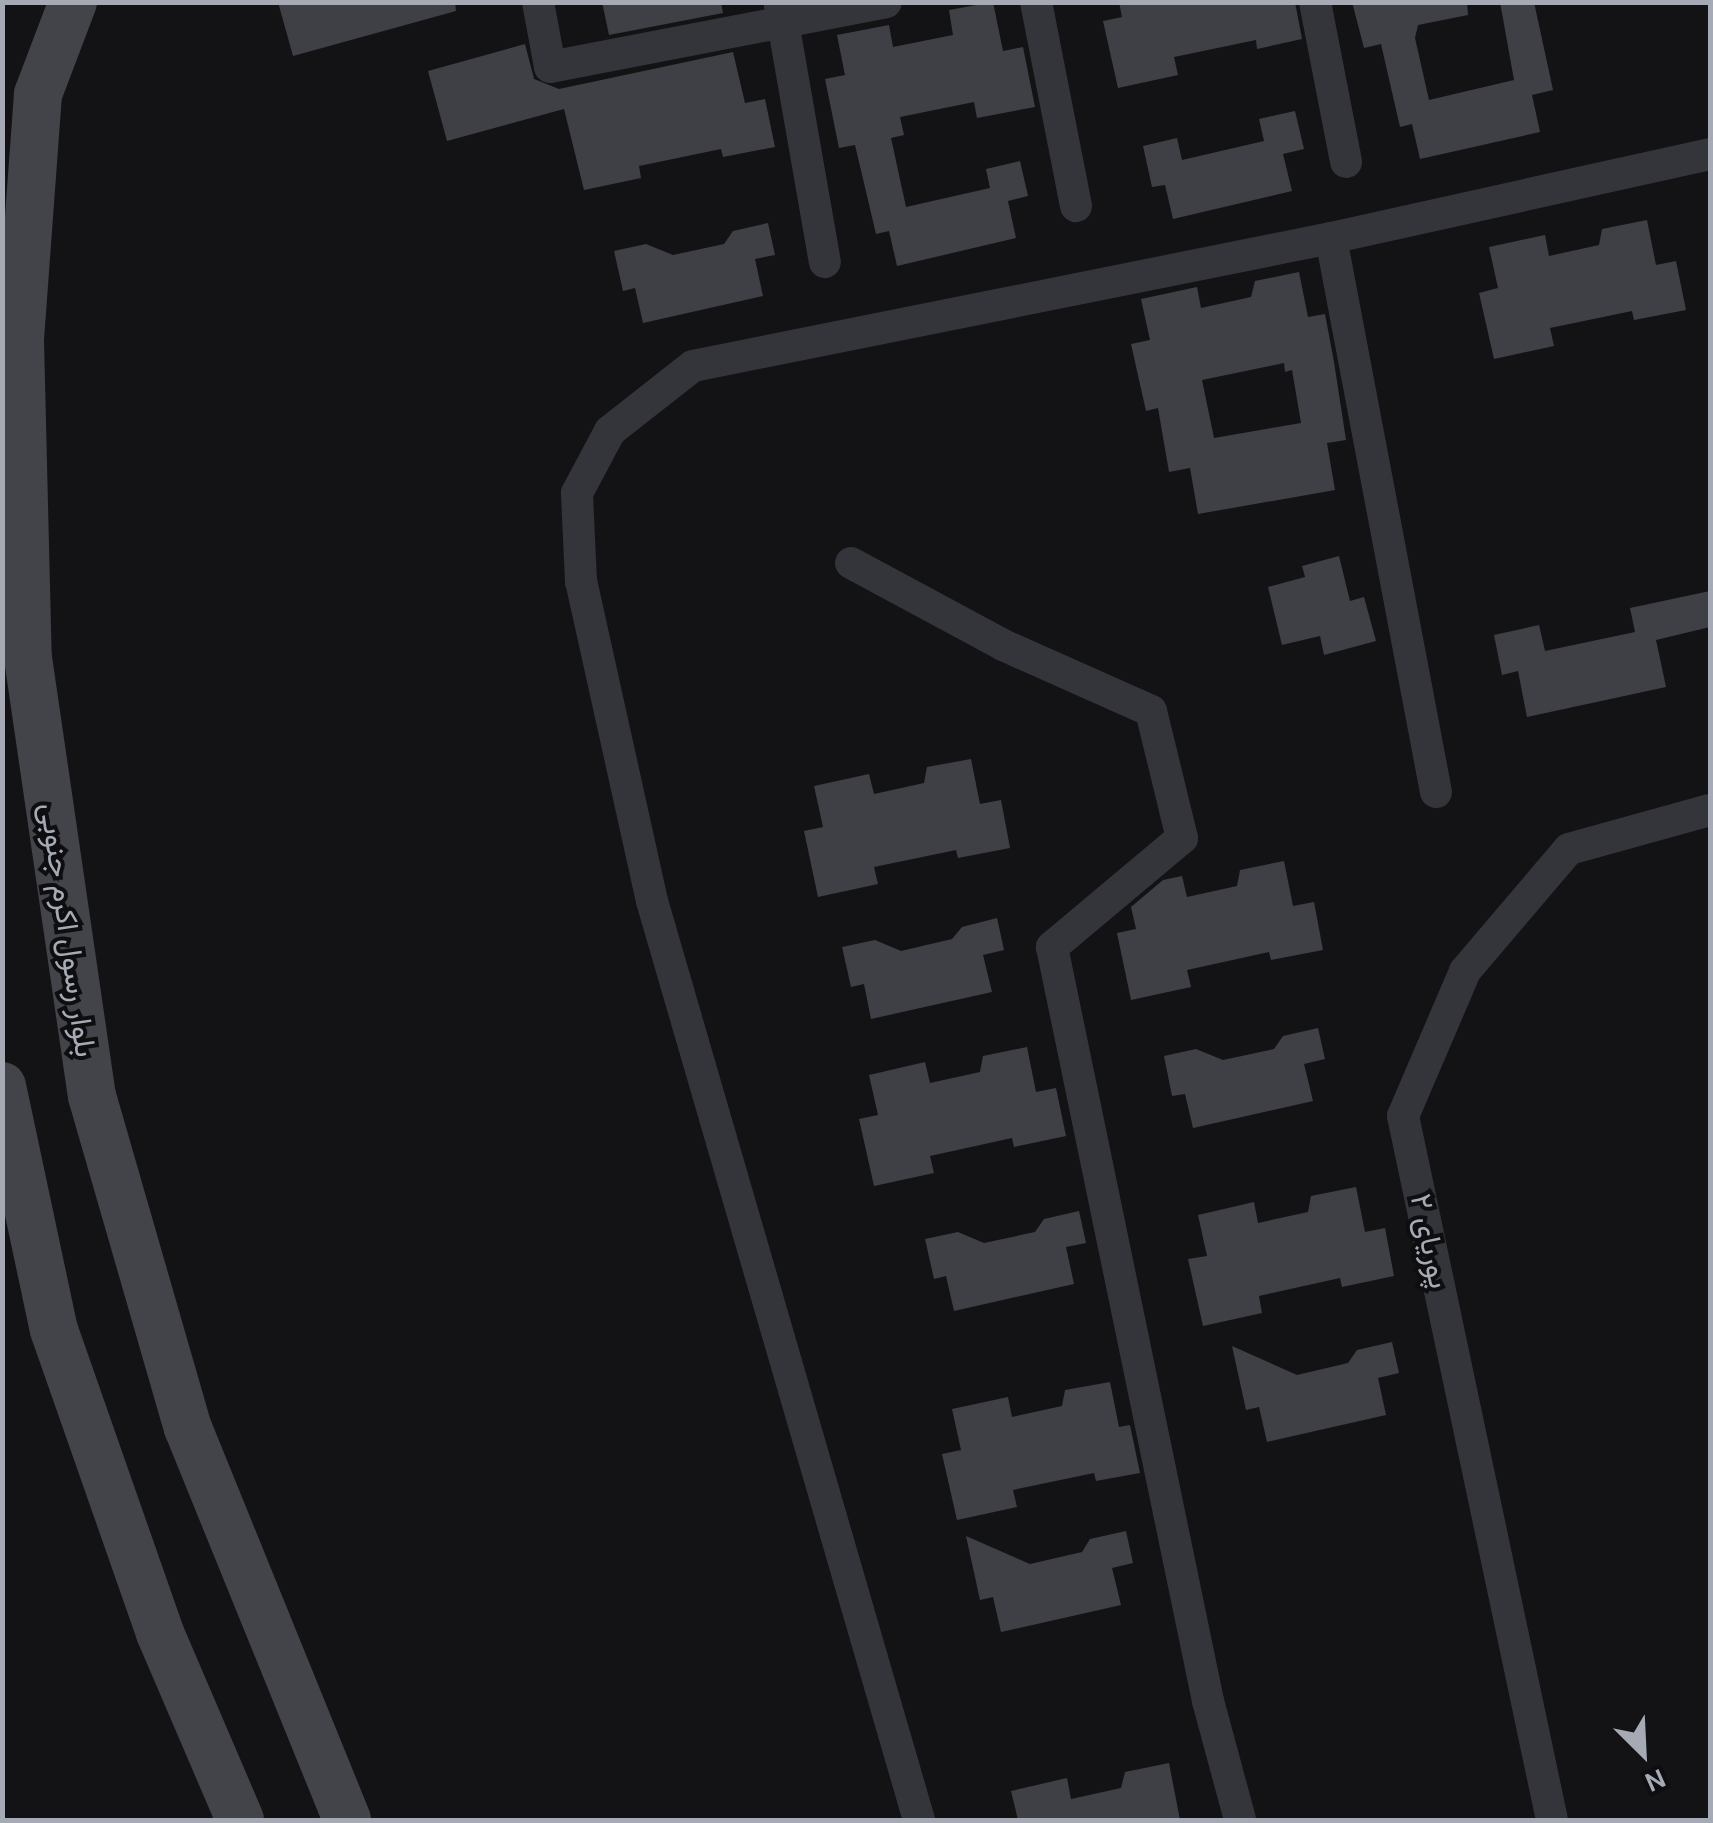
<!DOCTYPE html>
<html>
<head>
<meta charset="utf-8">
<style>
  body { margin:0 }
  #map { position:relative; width:1713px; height:1823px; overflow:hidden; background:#131315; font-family:Karla,Vazirmatn,sans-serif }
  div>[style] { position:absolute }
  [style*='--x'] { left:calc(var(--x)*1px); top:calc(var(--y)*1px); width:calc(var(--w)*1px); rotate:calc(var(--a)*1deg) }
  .building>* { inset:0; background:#3f4045 }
  .street>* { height:32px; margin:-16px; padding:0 16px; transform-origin:16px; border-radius:16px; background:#34353a }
  .secondary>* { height:48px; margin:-24px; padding:0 24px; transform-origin:24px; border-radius:24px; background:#42444a }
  span { translate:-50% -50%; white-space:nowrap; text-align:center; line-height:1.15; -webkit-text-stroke:8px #0e0e10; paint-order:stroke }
  .street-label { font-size:30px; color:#a5aab5 }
  .frame { position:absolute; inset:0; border:5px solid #a5aab5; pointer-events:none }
  .north { position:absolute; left:1593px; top:1703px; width:100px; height:100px; -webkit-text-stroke:8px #0e0e10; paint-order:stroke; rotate:156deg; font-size:28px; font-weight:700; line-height:40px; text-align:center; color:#a5aab5 }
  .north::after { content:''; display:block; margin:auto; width:35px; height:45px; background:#a5aab5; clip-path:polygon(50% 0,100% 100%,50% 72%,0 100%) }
</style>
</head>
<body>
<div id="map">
  <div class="building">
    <div style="clip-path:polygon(278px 2px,455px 2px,456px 11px,293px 56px)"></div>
    <div style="clip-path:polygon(602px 2px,721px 2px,723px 13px,609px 35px)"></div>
    <div style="clip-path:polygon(993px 2px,1003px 51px,1023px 47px,1035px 107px,977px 118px,974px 102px,900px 117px,904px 135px,891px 138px,906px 207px,990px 188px,986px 169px,1020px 161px,1028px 196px,1008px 201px,1016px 238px,897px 266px,889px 231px,876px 234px,855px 145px,839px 148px,825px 79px,845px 75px,837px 35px,889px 25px,893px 47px,953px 35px,949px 10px)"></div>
    <div style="clip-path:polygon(1119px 2px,1295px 2px,1302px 39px,1257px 49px,1256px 40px,1174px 57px,1178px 75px,1118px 88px,1103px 21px,1122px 17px)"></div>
    <div style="clip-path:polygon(1352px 2px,1467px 2px,1468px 15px,1418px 25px,1415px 38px,1429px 100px,1514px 80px,1500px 2px,1534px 2px,1553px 90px,1532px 95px,1540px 132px,1420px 159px,1412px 124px,1400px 127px,1381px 44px,1364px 48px)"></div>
    <div style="clip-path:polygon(525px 44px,534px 79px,559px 89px,733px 52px,745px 103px,765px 99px,775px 147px,723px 157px,721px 149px,639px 166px,641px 178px,584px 190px,564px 109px,447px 141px,428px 71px)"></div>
    <div style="clip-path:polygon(1295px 111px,1304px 149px,1283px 154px,1292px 191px,1173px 219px,1165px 185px,1152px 187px,1143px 146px,1177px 138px,1182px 160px,1264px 141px,1259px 119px)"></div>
    <div style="clip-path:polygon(1647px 220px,1656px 265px,1676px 261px,1686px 310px,1634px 320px,1632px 311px,1550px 328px,1554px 346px,1494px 359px,1479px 293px,1498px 288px,1489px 247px,1545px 235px,1549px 256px,1599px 245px,1602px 229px)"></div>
    <div style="clip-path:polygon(768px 223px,775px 255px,755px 259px,763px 296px,643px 323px,635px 288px,623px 291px,614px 251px,646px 244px,673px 255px,724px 244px,733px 231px)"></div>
    <div style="clip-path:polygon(evenodd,1299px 272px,1308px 317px,1325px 314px,1334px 362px,1346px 440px,1327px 443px,1335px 490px,1198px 514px,1190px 468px,1169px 472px,1158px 408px,1146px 411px,1131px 344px,1150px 340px,1141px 299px,1197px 287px,1201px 308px,1251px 297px,1255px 281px,1299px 272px,1284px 363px,1285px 372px,1292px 370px,1301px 423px,1214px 438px,1202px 380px,1284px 363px)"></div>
    <div style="clip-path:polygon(1339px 556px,1350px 601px,1364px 597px,1376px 641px,1324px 655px,1320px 636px,1282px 645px,1268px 587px,1305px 577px,1302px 566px)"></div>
    <div style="clip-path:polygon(1710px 591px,1710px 627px,1656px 640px,1666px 687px,1527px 717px,1518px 671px,1502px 675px,1494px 635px,1539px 625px,1545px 651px,1635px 632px,1630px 608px)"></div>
    <div style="clip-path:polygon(971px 759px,980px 804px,1001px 800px,1010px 848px,958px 858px,956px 850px,874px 867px,878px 884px,818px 897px,804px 831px,823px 827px,814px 786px,869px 774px,874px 794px,924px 783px,927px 767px)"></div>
    <div style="clip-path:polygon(1284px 861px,1293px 906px,1314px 902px,1323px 950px,1271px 960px,1269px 952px,1187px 970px,1191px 987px,1131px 1000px,1117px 933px,1136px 929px,1131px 907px,1163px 880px,1182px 876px,1187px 897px,1237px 886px,1240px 870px)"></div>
    <div style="clip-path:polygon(997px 918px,1004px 950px,983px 955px,992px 992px,871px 1019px,864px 984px,851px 987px,842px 947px,875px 940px,901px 951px,952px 939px,962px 927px)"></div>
    <div style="clip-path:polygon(1318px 1028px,1325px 1059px,1304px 1064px,1313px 1101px,1193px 1128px,1185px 1094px,1172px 1096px,1164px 1056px,1196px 1049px,1223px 1060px,1274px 1049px,1283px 1036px)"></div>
    <div style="clip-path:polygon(1027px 1047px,1036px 1092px,1056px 1088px,1066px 1136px,1014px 1147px,1012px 1138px,930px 1156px,934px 1173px,874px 1186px,859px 1119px,878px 1115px,869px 1075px,925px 1062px,930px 1083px,980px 1072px,983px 1056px)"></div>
    <div style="clip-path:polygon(1356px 1187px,1365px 1232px,1385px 1228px,1394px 1276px,1342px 1287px,1340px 1278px,1259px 1296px,1262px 1313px,1203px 1326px,1188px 1259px,1207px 1256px,1198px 1215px,1254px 1202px,1258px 1223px,1308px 1212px,1311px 1196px)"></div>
    <div style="clip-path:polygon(1079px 1211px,1086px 1243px,1066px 1247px,1074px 1284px,954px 1311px,946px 1276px,934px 1279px,925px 1239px,958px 1232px,984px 1243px,1035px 1232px,1044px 1219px)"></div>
    <div style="clip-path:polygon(1392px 1342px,1399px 1373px,1378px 1378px,1386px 1415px,1267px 1442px,1259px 1407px,1246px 1410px,1232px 1346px,1297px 1375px,1348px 1363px,1357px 1350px)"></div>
    <div style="clip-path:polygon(1110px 1382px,1119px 1427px,1130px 1425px,1140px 1473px,1096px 1481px,1094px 1473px,1013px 1490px,1017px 1507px,957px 1520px,942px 1454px,961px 1450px,952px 1409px,1008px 1397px,1012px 1417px,1062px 1406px,1065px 1390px)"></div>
    <div style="clip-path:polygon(1126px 1531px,1133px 1563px,1112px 1568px,1121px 1605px,1001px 1632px,993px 1597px,980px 1600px,966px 1536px,1030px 1564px,1082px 1552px,1090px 1539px)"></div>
    <div style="clip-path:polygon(1169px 1763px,1180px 1820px,1018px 1820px,1011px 1791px,1067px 1778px,1071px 1799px,1121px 1788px,1125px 1772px)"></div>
  </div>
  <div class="street">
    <div style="--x:538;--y:2;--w:66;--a:79.5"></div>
    <div style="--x:550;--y:67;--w:342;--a:-10.9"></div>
    <div style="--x:1036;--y:2;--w:208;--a:78.9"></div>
    <div style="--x:1315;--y:2;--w:163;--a:79"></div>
    <div style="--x:780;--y:5;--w:261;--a:80.1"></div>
    <div style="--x:1331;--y:238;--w:564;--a:79.27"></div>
    <div style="--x:851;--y:563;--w:173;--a:28.3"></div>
    <div style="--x:1003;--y:645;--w:162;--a:24"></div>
    <div style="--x:1151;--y:711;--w:131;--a:76.3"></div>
    <div style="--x:1182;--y:838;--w:170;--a:140"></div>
    <div style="--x:1052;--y:947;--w:770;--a:78.31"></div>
    <div style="--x:1208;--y:1701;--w:123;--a:74.9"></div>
    <div style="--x:919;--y:1820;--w:957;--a:-106.2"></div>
    <div style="--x:652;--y:901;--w:327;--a:-102.5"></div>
    <div style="--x:581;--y:582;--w:89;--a:-92.6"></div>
    <div style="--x:577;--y:493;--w:70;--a:-62"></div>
    <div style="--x:610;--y:431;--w:105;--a:-38.1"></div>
    <div style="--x:693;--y:366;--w:651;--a:-11.34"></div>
    <div style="--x:1331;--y:238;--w:388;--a:-12.5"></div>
    <div style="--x:1552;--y:1820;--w:720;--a:-101.95"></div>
    <div style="--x:1403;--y:1116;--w:158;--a:-66.8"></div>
    <div style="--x:1465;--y:971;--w:160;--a:-49.6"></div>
    <div style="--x:1569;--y:849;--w:146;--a:-15.5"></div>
  </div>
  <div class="secondary">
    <div style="--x:73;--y:2;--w:98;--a:110.8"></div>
    <div style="--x:38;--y:94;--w:248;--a:94.2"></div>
    <div style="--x:20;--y:341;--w:317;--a:88.6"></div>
    <div style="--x:28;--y:658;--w:443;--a:81.7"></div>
    <div style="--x:92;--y:1096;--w:346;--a:73.9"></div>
    <div style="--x:188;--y:1428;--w:423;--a:67.9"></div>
    <div style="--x:2;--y:1086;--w:249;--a:78"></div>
    <div style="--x:54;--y:1330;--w:321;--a:70.7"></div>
    <div style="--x:160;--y:1633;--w:203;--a:66.8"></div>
  </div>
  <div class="street-label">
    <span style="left:68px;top:930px;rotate:82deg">بلوار رسول اکرم جنوبی</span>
    <span style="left:1430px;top:1241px;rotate:78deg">پوریای ۲</span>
  </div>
  <div class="frame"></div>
  <div class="north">N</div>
</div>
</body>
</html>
